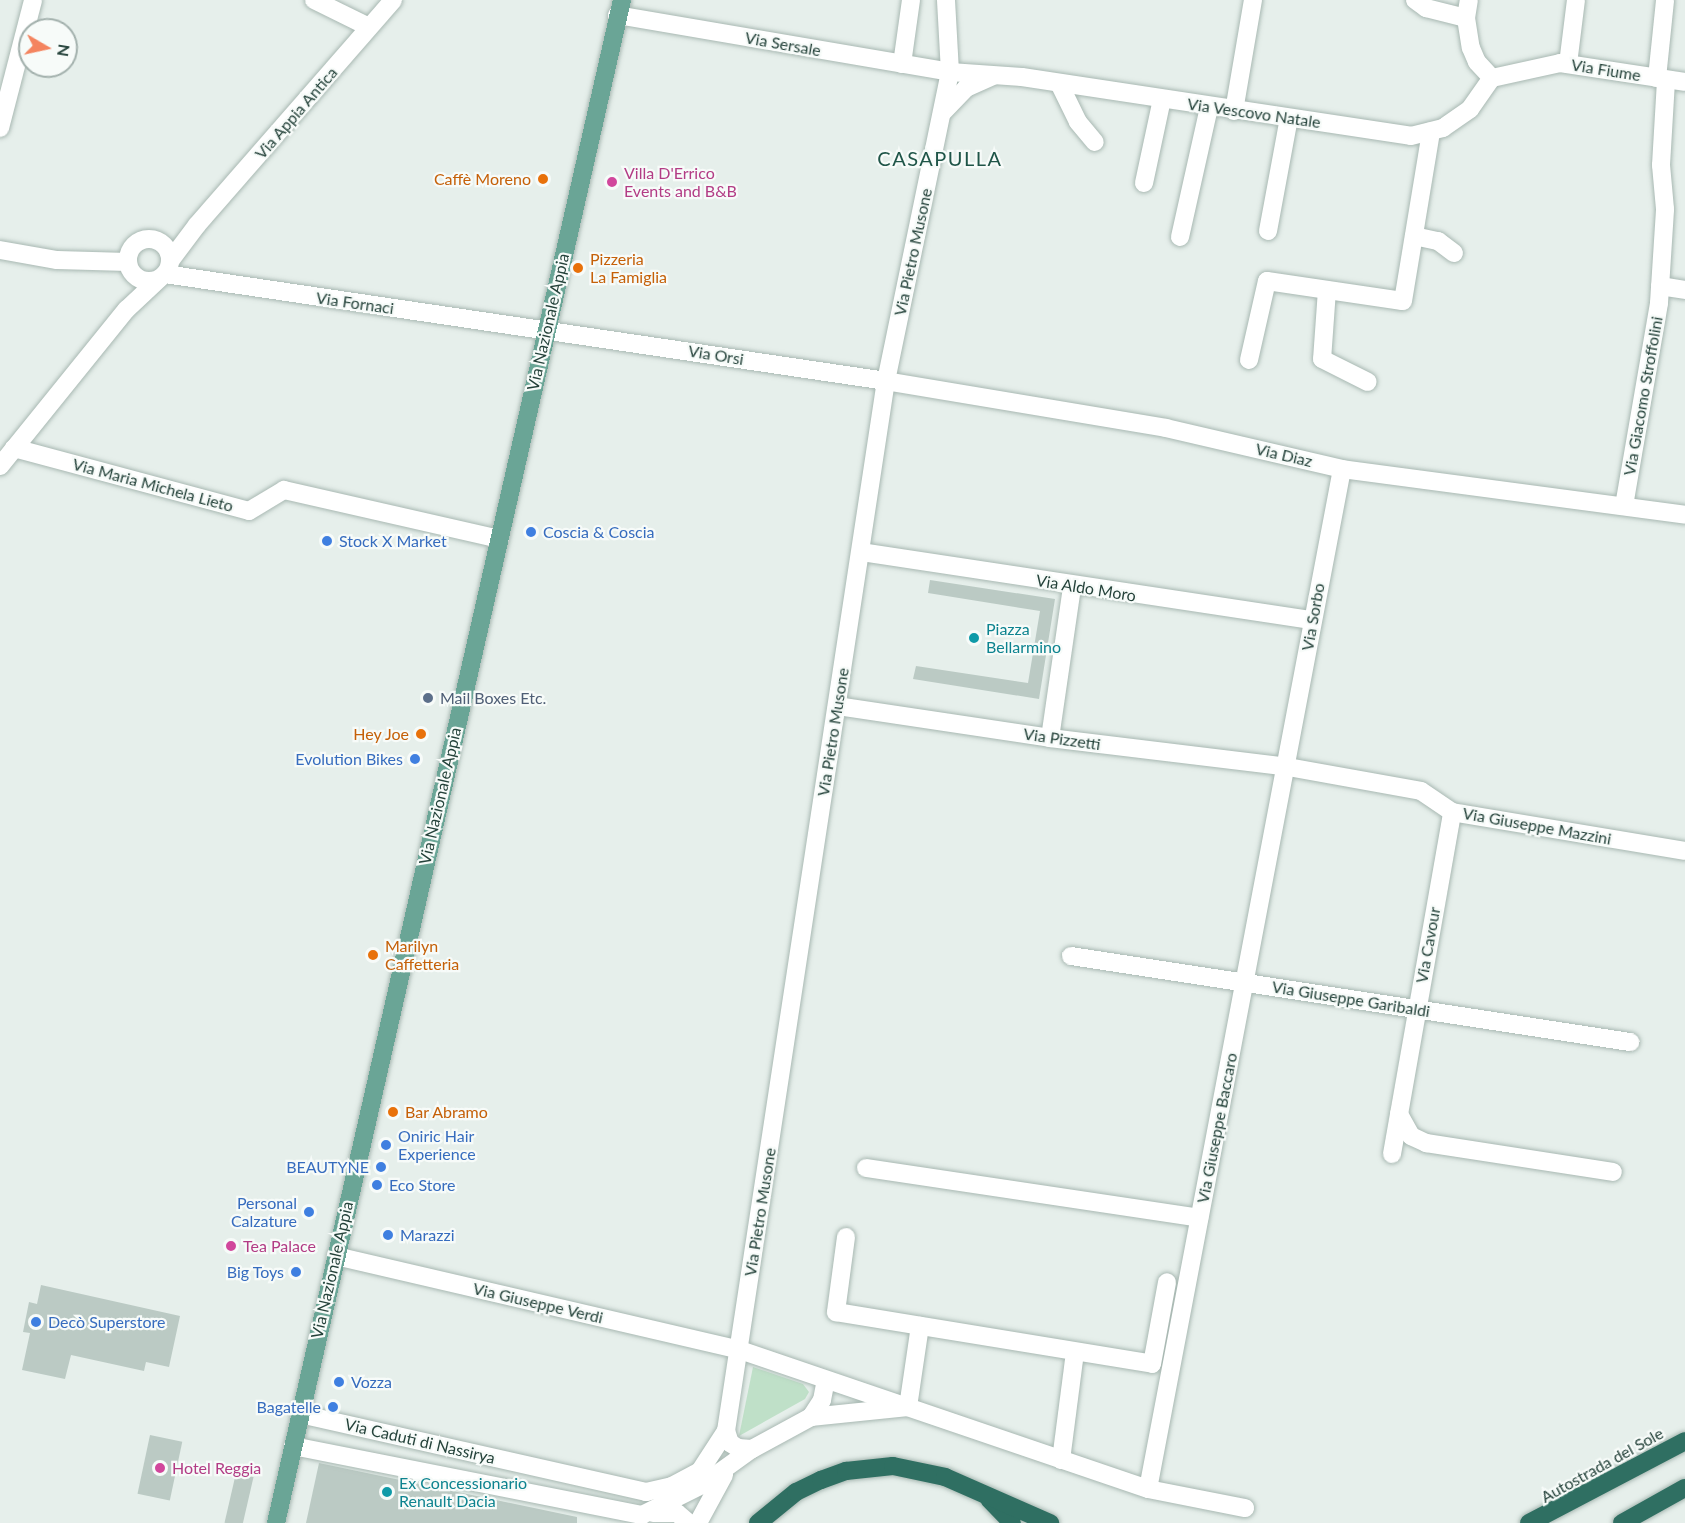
<!DOCTYPE html>
<html>
<head>
<meta charset="utf-8">
<style>
  body { margin:0 }
  #map { position:relative; width:1685px; height:1523px; overflow:hidden; background:#e6efeb; font-family:Lato,sans-serif }
  div>[style] { position:absolute }
  [style*='--x'] { left:calc(var(--x)*1px); top:calc(var(--y)*1px); width:calc(var(--w)*1px); rotate:calc(var(--a)*1deg) }
  .green>* { inset:0; background:#bfe0c8 }
  .building>* { inset:0; background:#bbcac4; transform-origin:0 0 }
  .roads { filter:drop-shadow(0 0 2px #a8b8b2) drop-shadow(0 0 2px #a8b8b2) }
  .minor>* { height:18px; margin:-9px; padding:0 9px; transform-origin:9px; border-radius:9px; background:#fff }
  .minor>.ring { margin:-9px; padding:0; box-sizing:content-box; background:none; border:18px solid #fff; border-radius:50% }
  .major>* { height:18px; margin:-9px; padding:0 9px; transform-origin:9px; border-radius:9px; background:#6aa596 }
  .highway>* { height:18px; margin:-9px; padding:0 9px; transform-origin:9px; border-radius:9px; background:#2f6f62 }
  .dots>* { width:16px; height:16px; translate:-50% -50%; box-sizing:border-box; border:3px solid #f7fbf9; border-radius:50% }
  span { translate:-50% -50%; white-space:nowrap; text-align:center; line-height:1.15; -webkit-text-stroke:4.5px #f7fbf9; paint-order:stroke }
  .street-label { font-size:16px; color:#24423a }
  .hotel-label { font-size:16px; color:#b23c85 }
  .left { translate:0 -50%; text-align:left }
  .food-label { font-size:16px; color:#c56008 }
  .right { translate:-100% -50%; text-align:right }
  .shop-label { font-size:16px; color:#366cbe }
  .culture-label { font-size:16px; color:#0d838f }
  .service-label { font-size:16px; color:#4e5e75 }
  .quarter-label { font-size:20px; color:#1f5548; letter-spacing:1.5px }
  .north { position:absolute; left:18px; top:18px; width:60px; height:60px; box-sizing:border-box; background:#f7fbf9; border:2px solid #a3b1ad; border-radius:50%; rotate:99deg; font-size:16px; font-weight:700; line-height:24px; text-align:center; color:#24423a }
  .north::after { content:''; display:block; margin:auto; width:21px; height:27px; background:#f4845f; clip-path:polygon(50% 0,100% 100%,50% 72%,0 100%) }
</style>
</head>
<body>
<div id="map">
  <div class="green">
    <div style="clip-path:polygon(753px 1367px,803px 1384px,809px 1392px,805px 1399px,739px 1436px)"></div>
  </div>
  <div class="building">
    <div style="clip-path:polygon(930px 580px,1055px 599px,1039px 699px,913px 679px,916px 666px,1028px 683px,1040px 611px,928px 593px)"></div>
    <div style="clip-path:polygon(41px 1285px,180px 1316px,169px 1367px,146px 1362px,144px 1371px,71px 1355px,65px 1379px,22px 1370px,30px 1333px,23px 1332px,29px 1302px,37px 1304px)"></div>
    <div style="left:150px;top:1435px;width:33px;height:60px;rotate:12deg"></div>
    <div style="clip-path:polygon(319px 1463px,577px 1517px,577px 1523px,306px 1523px)"></div>
    <div style="left:236px;top:1473px;width:18px;height:51px;rotate:13deg"></div>
  </div>
  <div class="roads">
    <div class="minor">
      <div style="--x:314;--y:0;--w:61;--a:26.1"></div>
      <div style="--x:1415;--y:0;--w:14;--a:36"></div>
      <div style="--x:1426;--y:8;--w:41;--a:14"></div>
      <div style="--x:1466;--y:18;--w:30;--a:81"></div>
      <div style="--x:1471;--y:48;--w:15;--a:67"></div>
      <div style="--x:1477;--y:62;--w:22;--a:47"></div>
      <div style="--x:617;--y:15;--w:338;--a:9.7"></div>
      <div style="--x:950;--y:72;--w:72;--a:4"></div>
      <div style="--x:1022;--y:77;--w:393;--a:8.6"></div>
      <div style="--x:1411;--y:136;--w:33;--a:-14"></div>
      <div style="--x:1443;--y:128;--w:33;--a:-35"></div>
      <div style="--x:1470;--y:109;--w:38;--a:-55"></div>
      <div style="--x:1466;--y:18;--w:18;--a:-81"></div>
      <div style="--x:902;--y:64;--w:65;--a:-82"></div>
      <div style="--x:1568;--y:64;--w:64;--a:-82.9"></div>
      <div style="--x:1492;--y:78;--w:70;--a:-12.4"></div>
      <div style="--x:1560;--y:63;--w:126;--a:8.6"></div>
      <div style="--x:1657;--y:78;--w:78;--a:-84.1"></div>
      <div style="--x:1059;--y:83;--w:43;--a:64"></div>
      <div style="--x:1078;--y:122;--w:26;--a:50"></div>
      <div style="--x:1234;--y:111;--w:113;--a:-80.3"></div>
      <div style="--x:943;--y:112;--w:33;--a:-46"></div>
      <div style="--x:966;--y:88;--w:30;--a:-24"></div>
      <div style="--x:0;--y:128;--w:132;--a:-75.5"></div>
      <div style="--x:1144;--y:183;--w:86;--a:-77.9"></div>
      <div style="--x:1268;--y:231;--w:115;--a:-79.5"></div>
      <div style="--x:1414;--y:236;--w:25;--a:12"></div>
      <div style="--x:1438;--y:241;--w:20;--a:37"></div>
      <div style="--x:1180;--y:237;--w:133;--a:-77.4"></div>
      <div class="ring" style="left:128px;top:239px;width:24px;height:24px"></div>
      <div style="--x:0;--y:250;--w:58;--a:10"></div>
      <div style="--x:57;--y:260;--w:71;--a:1.6"></div>
      <div style="--x:170;--y:261;--w:45;--a:-53.1"></div>
      <div style="--x:197;--y:225;--w:298;--a:-48.9"></div>
      <div style="--x:165;--y:274;--w:729;--a:8.44"></div>
      <div style="--x:886;--y:381;--w:284;--a:9.5"></div>
      <div style="--x:1166;--y:428;--w:181;--a:13.1"></div>
      <div style="--x:1342;--y:469;--w:346;--a:7.6"></div>
      <div style="--x:1660;--y:286;--w:25;--a:9"></div>
      <div style="--x:1327;--y:290;--w:69;--a:94.1"></div>
      <div style="--x:1322;--y:359;--w:51;--a:26.6"></div>
      <div style="--x:1249;--y:360;--w:81;--a:-77.2"></div>
      <div style="--x:1267;--y:281;--w:137;--a:8.4"></div>
      <div style="--x:1403;--y:301;--w:172;--a:-80.6"></div>
      <div style="--x:14;--y:448;--w:243;--a:15"></div>
      <div style="--x:249;--y:511;--w:41;--a:-31"></div>
      <div style="--x:284;--y:490;--w:221;--a:12.8"></div>
      <div style="--x:0;--y:466;--w:201;--a:-51.1"></div>
      <div style="--x:126;--y:310;--w:45;--a:-43.2"></div>
      <div style="--x:1624;--y:506;--w:206;--a:-80.2"></div>
      <div style="--x:1659;--y:303;--w:94;--a:-86.3"></div>
      <div style="--x:1665;--y:209;--w:44;--a:-95.2"></div>
      <div style="--x:1661;--y:165;--w:85;--a:-86.6"></div>
      <div style="--x:861;--y:552;--w:455;--a:8.6"></div>
      <div style="--x:837;--y:706;--w:215;--a:8.5"></div>
      <div style="--x:1050;--y:738;--w:240;--a:6.9"></div>
      <div style="--x:1288;--y:767;--w:135;--a:10.2"></div>
      <div style="--x:1421;--y:791;--w:37;--a:34"></div>
      <div style="--x:1452;--y:812;--w:236;--a:9.5"></div>
      <div style="--x:1050;--y:738;--w:153;--a:-81.7"></div>
      <div style="--x:1071;--y:956;--w:566;--a:8.75"></div>
      <div style="--x:1399;--y:1114;--w:25;--a:61"></div>
      <div style="--x:1411;--y:1136;--w:17;--a:25"></div>
      <div style="--x:1426;--y:1143;--w:189;--a:8.8"></div>
      <div style="--x:1392;--y:1154;--w:347;--a:-80"></div>
      <div style="--x:866;--y:1168;--w:337;--a:8.5"></div>
      <div style="--x:846;--y:1237;--w:76;--a:97.6"></div>
      <div style="--x:836;--y:1312;--w:320;--a:9.3"></div>
      <div style="--x:1152;--y:1364;--w:83;--a:-79.6"></div>
      <div style="--x:336;--y:1256;--w:415;--a:13.1"></div>
      <div style="--x:740;--y:1350;--w:431;--a:18.8"></div>
      <div style="--x:1148;--y:1489;--w:99;--a:11.1"></div>
      <div style="--x:908;--y:1407;--w:98;--a:174.1"></div>
      <div style="--x:811;--y:1417;--w:67;--a:151.5"></div>
      <div style="--x:752;--y:1449;--w:14;--a:-176"></div>
      <div style="--x:738;--y:1448;--w:9;--a:-148"></div>
      <div style="--x:730;--y:1443;--w:13;--a:-108"></div>
      <div style="--x:726;--y:1431;--w:1062;--a:-81.34"></div>
      <div style="--x:886;--y:381;--w:316;--a:-78.3"></div>
      <div style="--x:950;--y:72;--w:72;--a:-93.2"></div>
      <div style="--x:908;--y:1407;--w:82;--a:-81.6"></div>
      <div style="--x:300;--y:1414;--w:355;--a:12.7"></div>
      <div style="--x:646;--y:1492;--w:27;--a:-13"></div>
      <div style="--x:672;--y:1486;--w:32;--a:-28"></div>
      <div style="--x:700;--y:1471;--w:48;--a:-57"></div>
      <div style="--x:811;--y:1417;--w:20;--a:-57"></div>
      <div style="--x:822;--y:1400;--w:20;--a:-79"></div>
      <div style="--x:293;--y:1446;--w:356;--a:11.2"></div>
      <div style="--x:642;--y:1515;--w:67;--a:-26.6"></div>
      <div style="--x:702;--y:1485;--w:62;--a:-35.8"></div>
      <div style="--x:1061;--y:1460;--w:109;--a:-82.6"></div>
      <div style="--x:1148;--y:1489;--w:1038;--a:-79.23"></div>
      <div style="--x:653;--y:1513;--w:24;--a:0"></div>
      <div style="--x:677;--y:1513;--w:16;--a:40"></div>
      <div style="--x:698;--y:1523;--w:55;--a:-61.6"></div>
    </div>
    <div class="major">
      <div style="--x:276;--y:1523;--w:1562;--a:-77.2"></div>
    </div>
    <div class="highway">
      <div style="--x:989;--y:1499;--w:33;--a:46"></div>
      <div style="--x:758;--y:1523;--w:49;--a:-39.2"></div>
      <div style="--x:796;--y:1492;--w:28;--a:-26"></div>
      <div style="--x:821;--y:1480;--w:27;--a:-20"></div>
      <div style="--x:846;--y:1471;--w:47;--a:-6.1"></div>
      <div style="--x:893;--y:1466;--w:53;--a:11.9"></div>
      <div style="--x:945;--y:1477;--w:115;--a:23.7"></div>
      <div style="--x:1529;--y:1523;--w:176;--a:-27.7"></div>
      <div style="--x:1622;--y:1523;--w:72;--a:-29.1"></div>
    </div>
  </div>
  <div class="dots">
    <div style="left:543px;top:179px;background:#e8710a"></div>
    <div style="left:612px;top:182px;background:#d1479c"></div>
    <div style="left:578px;top:268px;background:#e8710a"></div>
    <div style="left:531px;top:532px;background:#3f7fe0"></div>
    <div style="left:327px;top:541px;background:#3f7fe0"></div>
    <div style="left:974px;top:638px;background:#0f9aa8"></div>
    <div style="left:428px;top:698px;background:#5c6f8a"></div>
    <div style="left:421px;top:734px;background:#e8710a"></div>
    <div style="left:415px;top:759px;background:#3f7fe0"></div>
    <div style="left:373px;top:955px;background:#e8710a"></div>
    <div style="left:393px;top:1112px;background:#e8710a"></div>
    <div style="left:386px;top:1145px;background:#3f7fe0"></div>
    <div style="left:381px;top:1167px;background:#3f7fe0"></div>
    <div style="left:377px;top:1185px;background:#3f7fe0"></div>
    <div style="left:309px;top:1212px;background:#3f7fe0"></div>
    <div style="left:388px;top:1235px;background:#3f7fe0"></div>
    <div style="left:231px;top:1246px;background:#d1479c"></div>
    <div style="left:296px;top:1272px;background:#3f7fe0"></div>
    <div style="left:36px;top:1322px;background:#3f7fe0"></div>
    <div style="left:339px;top:1382px;background:#3f7fe0"></div>
    <div style="left:333px;top:1407px;background:#3f7fe0"></div>
    <div style="left:160px;top:1468px;background:#d1479c"></div>
    <div style="left:387px;top:1492px;background:#0f9aa8"></div>
  </div>
  <div class="street-label">
    <span style="left:783px;top:44px;rotate:10deg">Via Sersale</span>
    <span style="left:1606px;top:70px;rotate:9deg">Via Fiume</span>
    <span style="left:296px;top:113px;rotate:-49deg">Via Appia Antica</span>
    <span style="left:1254px;top:113px;rotate:8deg">Via Vescovo Natale</span>
    <span style="left:913px;top:252px;rotate:-78deg">Via Pietro Musone</span>
    <span style="left:355px;top:303px;rotate:8deg">Via Fornaci</span>
    <span style="left:548px;top:322px;rotate:-77deg">Via Nazionale Appia</span>
    <span style="left:716px;top:355px;rotate:9deg">Via Orsi</span>
    <span style="left:1643px;top:396px;rotate:-80deg">Via Giacomo Stroffolini</span>
    <span style="left:1284px;top:455px;rotate:13deg">Via Diaz</span>
    <span style="left:153px;top:485px;rotate:15deg">Via Maria Michela Lieto</span>
    <span style="left:1086px;top:588px;rotate:9deg">Via Aldo Moro</span>
    <span style="left:1313px;top:617px;rotate:-80deg">Via Sorbo</span>
    <span style="left:833px;top:732px;rotate:-81deg">Via Pietro Musone</span>
    <span style="left:1062px;top:739px;rotate:8deg">Via Pizzetti</span>
    <span style="left:440px;top:796px;rotate:-77deg">Via Nazionale Appia</span>
    <span style="left:1537px;top:826px;rotate:10deg">Via Giuseppe Mazzini</span>
    <span style="left:1428px;top:945px;rotate:-80deg">Via Cavour</span>
    <span style="left:1351px;top:999px;rotate:9deg">Via Giuseppe Garibaldi</span>
    <span style="left:1217px;top:1128px;rotate:-79deg">Via Giuseppe Baccaro</span>
    <span style="left:760px;top:1212px;rotate:-81deg">Via Pietro Musone</span>
    <span style="left:332px;top:1270px;rotate:-77deg">Via Nazionale Appia</span>
    <span style="left:538px;top:1303px;rotate:13deg">Via Giuseppe Verdi</span>
    <span style="left:420px;top:1441px;rotate:13deg">Via Caduti di Nassirya</span>
    <span style="left:1602px;top:1465px;rotate:-29deg">Autostrada del Sole</span>
  </div>
  <div class="hotel-label">
    <span class="left" style="left:624px;top:182px">Villa D'Errico<br>Events and B&amp;B</span>
    <span class="left" style="left:243px;top:1246px">Tea Palace</span>
    <span class="left" style="left:172px;top:1468px">Hotel Reggia</span>
  </div>
  <div class="food-label">
    <span class="right" style="left:531px;top:179px">Caffè Moreno</span>
    <span class="left" style="left:590px;top:268px">Pizzeria<br>La Famiglia</span>
    <span class="right" style="left:409px;top:734px">Hey Joe</span>
    <span class="left" style="left:385px;top:955px">Marilyn<br>Caffetteria</span>
    <span class="left" style="left:405px;top:1112px">Bar Abramo</span>
  </div>
  <div class="shop-label">
    <span class="left" style="left:543px;top:532px">Coscia &amp; Coscia</span>
    <span class="left" style="left:339px;top:541px">Stock X Market</span>
    <span class="right" style="left:403px;top:759px">Evolution Bikes</span>
    <span class="left" style="left:398px;top:1145px">Oniric Hair<br>Experience</span>
    <span class="right" style="left:369px;top:1167px">BEAUTYNE</span>
    <span class="left" style="left:389px;top:1185px">Eco Store</span>
    <span class="right" style="left:297px;top:1212px">Personal<br>Calzature</span>
    <span class="left" style="left:400px;top:1235px">Marazzi</span>
    <span class="right" style="left:284px;top:1272px">Big Toys</span>
    <span class="left" style="left:48px;top:1322px">Decò Superstore</span>
    <span class="left" style="left:351px;top:1382px">Vozza</span>
    <span class="right" style="left:321px;top:1407px">Bagatelle</span>
  </div>
  <div class="culture-label">
    <span class="left" style="left:986px;top:638px">Piazza<br>Bellarmino</span>
    <span class="left" style="left:399px;top:1492px">Ex Concessionario<br>Renault Dacia</span>
  </div>
  <div class="service-label">
    <span class="left" style="left:440px;top:698px">Mail Boxes Etc.</span>
  </div>
  <div class="quarter-label">
    <span style="left:940px;top:158px">CASAPULLA</span>
  </div>
  <div class="north">N</div>
</div>
</body>
</html>
